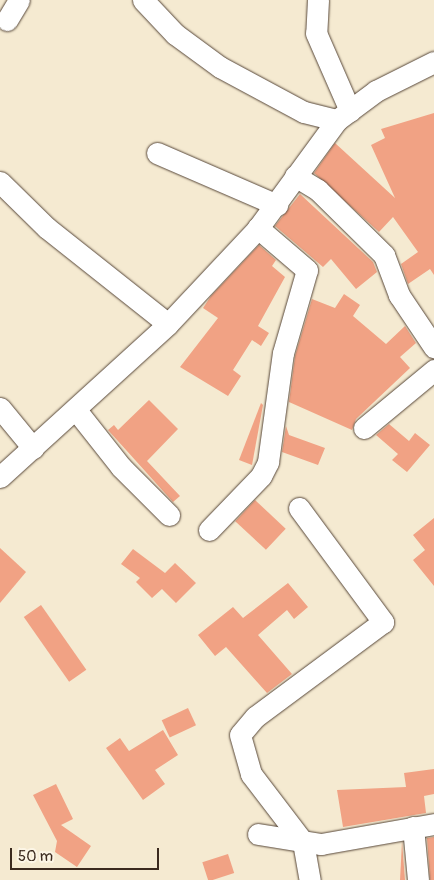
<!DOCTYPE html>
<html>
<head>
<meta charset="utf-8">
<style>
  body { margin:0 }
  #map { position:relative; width:434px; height:880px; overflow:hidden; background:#f5ead1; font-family:Pangolin,sans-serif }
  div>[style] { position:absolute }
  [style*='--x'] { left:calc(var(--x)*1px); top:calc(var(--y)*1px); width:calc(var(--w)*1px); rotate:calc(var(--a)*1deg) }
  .building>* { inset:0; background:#f1a284; transform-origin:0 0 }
  .roads { filter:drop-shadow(0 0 1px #574739) drop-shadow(0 0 1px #574739) }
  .street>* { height:21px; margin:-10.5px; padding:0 10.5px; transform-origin:10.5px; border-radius:10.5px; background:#fff }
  span { translate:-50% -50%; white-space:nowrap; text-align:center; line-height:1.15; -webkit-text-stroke:4.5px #fcf5e5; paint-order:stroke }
  .scale { position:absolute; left:10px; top:848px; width:149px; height:22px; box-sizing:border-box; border:2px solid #3b2a1e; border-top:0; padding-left:6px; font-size:15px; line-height:18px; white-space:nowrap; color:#3b2a1e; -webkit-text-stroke:4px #fcf5e5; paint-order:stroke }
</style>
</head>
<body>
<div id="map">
  <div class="building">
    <div style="clip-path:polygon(434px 113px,434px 275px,430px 269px,408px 284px,401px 264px,418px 252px,393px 217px,379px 232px,314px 173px,335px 143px,395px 198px,371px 145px,385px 138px,381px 129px)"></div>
    <div style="clip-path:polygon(300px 194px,373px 262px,377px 272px,356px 289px,331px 259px,323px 267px,275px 226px)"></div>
    <div style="clip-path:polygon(259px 245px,276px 260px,272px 266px,285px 277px,258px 326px,269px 333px,261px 346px,252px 340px,233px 370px,241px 376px,228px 396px,180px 367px,218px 318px,203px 308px,211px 296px)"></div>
    <div style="clip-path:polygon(344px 294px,360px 305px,353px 316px,386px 344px,405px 326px,416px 343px,400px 357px,410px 368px,356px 419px,352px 430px,289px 402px,295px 356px,312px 299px,335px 308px)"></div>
    <div style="clip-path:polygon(149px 400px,178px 429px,147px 461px,180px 496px,173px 502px,108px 430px,114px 425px,118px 430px)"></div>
    <div style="clip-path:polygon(261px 403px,263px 405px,252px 465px,239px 460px)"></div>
    <div style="clip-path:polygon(389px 424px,409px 441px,415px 433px,430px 445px,407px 472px,392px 460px,398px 454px,376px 435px)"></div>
    <div style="clip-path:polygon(286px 426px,289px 435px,325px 448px,318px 465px,282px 452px)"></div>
    <div style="left:255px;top:500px;width:42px;height:29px;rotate:43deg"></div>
    <div style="clip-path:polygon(434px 518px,434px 586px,413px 560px,425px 550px,413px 535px)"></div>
    <div style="clip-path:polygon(0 548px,26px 572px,0 603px)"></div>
    <div style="clip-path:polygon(133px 549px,165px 573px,175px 563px,196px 583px,176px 603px,162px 589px,152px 598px,136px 582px,140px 578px,121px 564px)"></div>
    <div style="clip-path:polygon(288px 583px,308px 607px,294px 619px,287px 610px,258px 635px,292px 674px,267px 693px,226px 647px,215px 656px,198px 635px,233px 607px,243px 618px)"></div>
    <div style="left:41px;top:605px;width:79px;height:21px;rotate:55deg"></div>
    <div style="left:188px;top:708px;width:19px;height:29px;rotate:65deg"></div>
    <div style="clip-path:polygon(163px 730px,178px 755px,155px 770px,165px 784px,143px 800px,106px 748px,120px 738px,129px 751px)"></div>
    <div style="clip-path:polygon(434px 769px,434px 794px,424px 796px,426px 813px,343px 827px,337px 790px,406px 787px,404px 773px)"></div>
    <div style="clip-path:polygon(56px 784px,73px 819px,61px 825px,91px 846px,77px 867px,55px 852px,57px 841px,33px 795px)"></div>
    <div style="clip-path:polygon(434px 837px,434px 880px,430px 880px,427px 838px)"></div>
    <div style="clip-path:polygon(402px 842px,405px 880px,400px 880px)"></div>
    <div style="left:228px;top:854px;width:20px;height:27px;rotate:72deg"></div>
  </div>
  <div class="roads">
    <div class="street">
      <div style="--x:143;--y:0;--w:47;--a:46.7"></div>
      <div style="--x:175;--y:34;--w:56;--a:36.3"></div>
      <div style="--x:220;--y:67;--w:95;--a:28.2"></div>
      <div style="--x:304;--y:112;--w:34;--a:14"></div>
      <div style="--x:318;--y:0;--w:33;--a:93"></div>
      <div style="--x:316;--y:33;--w:85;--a:66.4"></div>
      <div style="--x:7;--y:20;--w:23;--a:-59"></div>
      <div style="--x:157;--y:153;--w:131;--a:23.4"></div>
      <div style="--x:295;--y:176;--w:27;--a:31"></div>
      <div style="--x:318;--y:190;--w:93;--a:44.6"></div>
      <div style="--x:384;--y:255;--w:43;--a:69.4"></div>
      <div style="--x:399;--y:295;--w:63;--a:56.1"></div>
      <div style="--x:0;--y:182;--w:66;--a:44.4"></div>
      <div style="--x:47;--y:228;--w:154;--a:38.4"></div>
      <div style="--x:0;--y:408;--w:52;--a:50.5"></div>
      <div style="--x:76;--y:410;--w:73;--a:51.7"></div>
      <div style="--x:121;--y:467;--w:68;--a:45"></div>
      <div style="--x:364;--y:428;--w:91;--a:-39.6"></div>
      <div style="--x:0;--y:477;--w:227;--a:-42.3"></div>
      <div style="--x:168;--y:324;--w:132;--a:-46.8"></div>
      <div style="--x:258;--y:228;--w:134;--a:-53.8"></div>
      <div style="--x:337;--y:120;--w:49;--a:-36.6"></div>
      <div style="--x:376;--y:91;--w:65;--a:-26.6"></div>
      <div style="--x:299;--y:508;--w:142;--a:53.6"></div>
      <div style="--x:383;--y:622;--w:159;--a:143.4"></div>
      <div style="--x:255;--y:717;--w:23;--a:130"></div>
      <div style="--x:240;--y:735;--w:41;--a:74.2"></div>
      <div style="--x:251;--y:774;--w:86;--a:52.6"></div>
      <div style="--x:303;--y:842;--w:39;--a:80"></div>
      <div style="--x:209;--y:530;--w:75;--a:-46.1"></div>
      <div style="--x:261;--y:476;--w:16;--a:-63"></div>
      <div style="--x:268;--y:462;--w:110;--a:-82.2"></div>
      <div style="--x:283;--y:353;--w:86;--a:-73.9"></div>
      <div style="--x:307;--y:270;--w:65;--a:-139.4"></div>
      <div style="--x:413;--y:827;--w:53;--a:84.6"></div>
      <div style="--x:258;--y:834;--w:64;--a:9"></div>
      <div style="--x:321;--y:844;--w:115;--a:-10"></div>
    </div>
  </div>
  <div class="scale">50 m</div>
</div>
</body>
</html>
